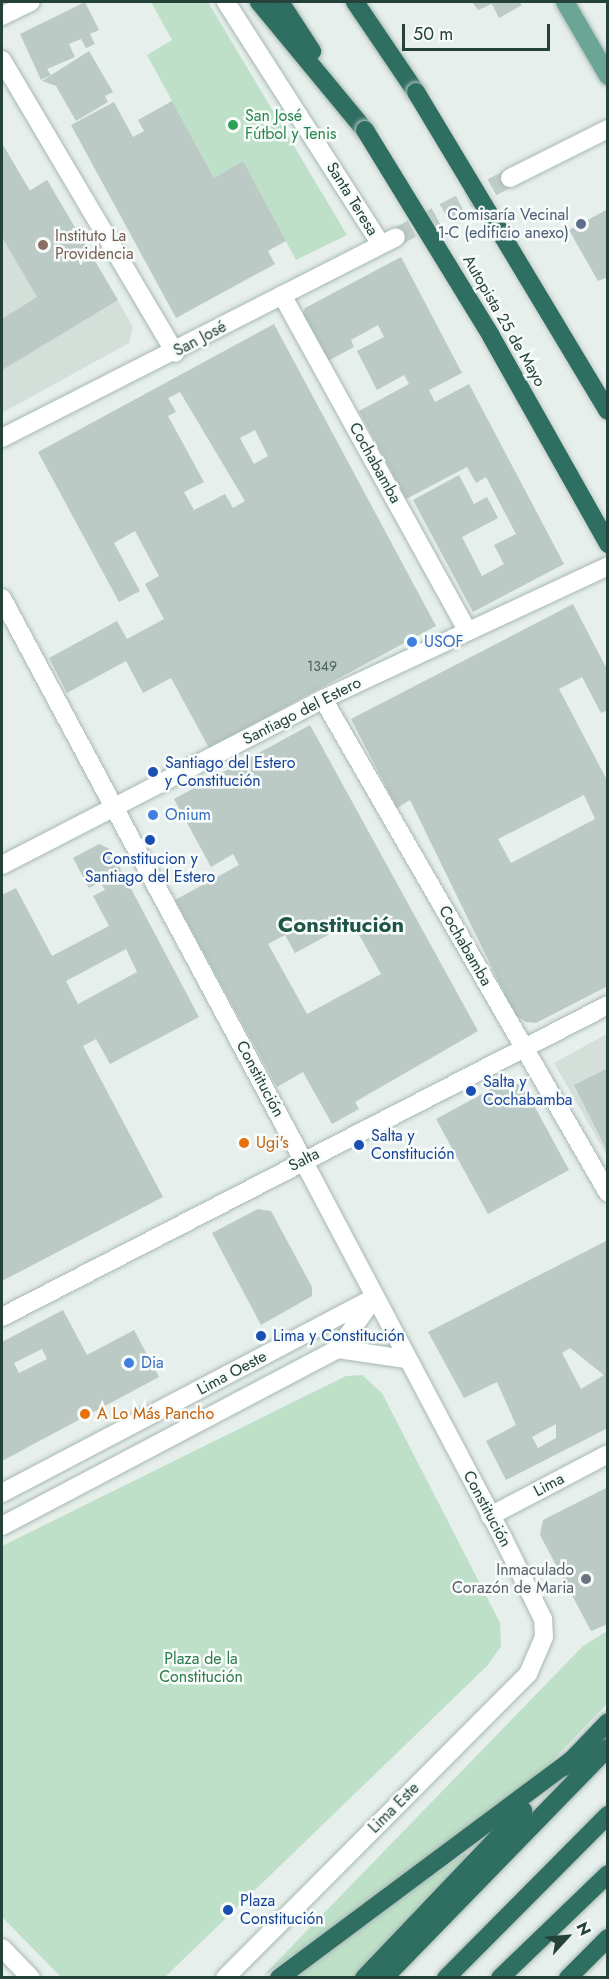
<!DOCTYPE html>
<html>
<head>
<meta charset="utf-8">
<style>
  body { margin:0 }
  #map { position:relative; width:609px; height:1979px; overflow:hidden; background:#e6efeb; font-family:Jost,sans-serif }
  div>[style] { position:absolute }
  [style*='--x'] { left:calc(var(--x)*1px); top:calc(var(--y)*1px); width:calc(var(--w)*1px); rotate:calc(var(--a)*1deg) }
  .built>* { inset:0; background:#d4dfda }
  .green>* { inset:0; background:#bfe0c8 }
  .building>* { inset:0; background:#bbcac4 }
  .street-tunnel>* { height:18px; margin-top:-9px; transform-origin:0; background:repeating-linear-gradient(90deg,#bfccc8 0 18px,transparent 0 27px) }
  .roads { filter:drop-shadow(0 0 2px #a8b8b2) drop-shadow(0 0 2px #a8b8b2) }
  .street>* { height:18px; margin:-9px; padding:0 9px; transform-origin:9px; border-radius:9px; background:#fff }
  .secondary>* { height:18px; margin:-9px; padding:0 9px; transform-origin:9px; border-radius:9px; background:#fff }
  .primary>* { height:18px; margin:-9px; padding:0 9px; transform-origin:9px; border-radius:9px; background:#6aa596 }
  .highway>* { height:18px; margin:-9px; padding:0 9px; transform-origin:9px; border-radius:9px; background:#2f6f62 }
  .bridges { filter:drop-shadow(0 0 2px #c2cac8) drop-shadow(0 0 2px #c2cac8) }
  .highway-bridge>* { height:18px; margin:-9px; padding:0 9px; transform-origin:9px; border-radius:9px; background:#2f6f62 }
  .dots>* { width:16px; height:16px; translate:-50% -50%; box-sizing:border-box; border:3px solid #f7fbf9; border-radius:50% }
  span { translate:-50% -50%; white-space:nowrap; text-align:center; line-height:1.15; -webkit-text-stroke:5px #f7fbf9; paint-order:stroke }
  .number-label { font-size:14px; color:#4a645c }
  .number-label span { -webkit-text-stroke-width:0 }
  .leisure-label { font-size:16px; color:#27864d }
  .left { translate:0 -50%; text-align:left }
  .street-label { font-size:16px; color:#24423a }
  .service-label { font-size:16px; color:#4e5e75 }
  .right { translate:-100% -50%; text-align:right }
  .education-label { font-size:16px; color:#785e54 }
  .shop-label { font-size:16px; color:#366cbe }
  .transit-label { font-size:16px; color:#164399 }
  .food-label { font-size:16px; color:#c56008 }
  .worship-label { font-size:16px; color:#5b616d }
  .park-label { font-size:16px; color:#2d7a4b }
  .district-label { font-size:22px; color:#1f5548; font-weight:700 }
  .frame { position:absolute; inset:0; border:3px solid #24423a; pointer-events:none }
  .north { position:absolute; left:537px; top:1907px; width:60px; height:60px; -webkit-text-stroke:4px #f7fbf9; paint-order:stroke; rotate:64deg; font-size:16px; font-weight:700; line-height:24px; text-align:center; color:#24423a }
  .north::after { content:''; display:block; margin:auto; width:21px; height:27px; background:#24423a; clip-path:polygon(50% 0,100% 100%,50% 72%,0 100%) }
  .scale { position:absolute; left:402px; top:24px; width:148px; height:27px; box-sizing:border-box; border:3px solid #24423a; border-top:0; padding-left:8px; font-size:18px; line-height:21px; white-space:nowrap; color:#24423a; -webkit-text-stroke:4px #f7fbf9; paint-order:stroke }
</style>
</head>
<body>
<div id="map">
  <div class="built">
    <div style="clip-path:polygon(21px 176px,30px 190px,47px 180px,133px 327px,129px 343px,2px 413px,2px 187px)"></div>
    <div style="clip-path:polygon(607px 1034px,607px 1156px,554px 1063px)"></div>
  </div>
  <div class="green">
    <div style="clip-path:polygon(151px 2px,208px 2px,347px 235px,296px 260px,243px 162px,214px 178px,147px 55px,172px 40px)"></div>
    <div style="clip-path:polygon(362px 1375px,382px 1393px,456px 1537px,500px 1623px,501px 1646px,488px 1665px,165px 1977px,61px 1977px,2px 1917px,2px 1546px,346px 1376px)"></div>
    <div style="clip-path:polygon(607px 1631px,607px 1704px,526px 1788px,261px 1978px,583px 1646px)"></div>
    <div style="clip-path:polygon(465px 1853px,471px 1859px,355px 1977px,287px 1978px)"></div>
  </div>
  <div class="building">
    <div style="clip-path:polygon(85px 2px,99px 30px,90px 34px,95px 44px,86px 48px,81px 39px,69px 44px,75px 57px,47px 69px,51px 75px,41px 80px,20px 34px)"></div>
    <div style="clip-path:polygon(472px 2px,519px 2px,522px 5px,499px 18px,492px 4px,478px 10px)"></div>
    <div style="clip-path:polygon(89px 51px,113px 92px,105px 96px,108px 102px,76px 121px,56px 86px,42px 81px)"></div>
    <div style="clip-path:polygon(172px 101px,214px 178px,243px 161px,286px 241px,268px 251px,275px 264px,176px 318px,71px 125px,114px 102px,133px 137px,144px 131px,138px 120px)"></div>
    <div style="clip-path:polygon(2px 143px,30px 191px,47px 180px,118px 300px,2px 370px,2px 319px,37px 297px,2px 237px)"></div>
    <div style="clip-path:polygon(608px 209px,608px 277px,598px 281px,569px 230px)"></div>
    <div style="clip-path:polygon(401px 257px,462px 373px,429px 390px,435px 402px,469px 384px,564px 564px,473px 612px,413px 500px,459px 475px,474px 504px,487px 497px,498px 518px,462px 537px,482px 576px,504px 564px,494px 545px,516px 534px,486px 477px,476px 483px,467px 467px,406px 499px,359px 411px,409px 384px,404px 375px,377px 390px,357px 351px,384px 337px,378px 325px,351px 340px,354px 347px,324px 363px,301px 319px,305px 308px)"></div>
    <div style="clip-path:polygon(evenodd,274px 324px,436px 626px,209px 748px,171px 678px,143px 693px,126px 661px,67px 693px,49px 658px,117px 621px,127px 639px,164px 619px,145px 584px,159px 576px,135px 531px,114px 543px,140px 591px,119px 602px,38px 452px,274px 324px,180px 392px,245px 501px,233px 508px,225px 494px,194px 510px,184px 492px,204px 482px,168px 416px,176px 412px,168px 398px,180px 392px,274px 324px,255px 430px,268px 456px,254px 464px,240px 438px,255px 430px)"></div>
    <div style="clip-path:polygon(evenodd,573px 604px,608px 671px,608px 710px,601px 713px,582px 677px,559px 689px,608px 782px,608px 986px,536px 1023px,526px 1022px,515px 1015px,410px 800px,397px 808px,351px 719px,573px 604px,584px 795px,595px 819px,511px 863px,498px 839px,584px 795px)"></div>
    <div style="clip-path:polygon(evenodd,310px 725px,478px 1031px,355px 1102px,359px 1109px,332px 1124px,303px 1072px,277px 1087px,175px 900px,239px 865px,233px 854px,211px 867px,174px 799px,310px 725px,352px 922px,381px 974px,307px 1014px,268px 944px,285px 935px,295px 953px,352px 922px)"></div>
    <div style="clip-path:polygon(evenodd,99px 844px,110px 849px,199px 1017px,110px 1064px,96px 1039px,83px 1046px,163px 1197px,2px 1281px,2px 895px,16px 888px,52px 956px,109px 926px,93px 896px,105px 890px,100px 882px,89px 888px,73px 858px,99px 844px,126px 949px,137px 972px,78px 1004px,66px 981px,126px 949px)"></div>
    <div style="clip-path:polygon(608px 1068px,608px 1153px,574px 1085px)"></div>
    <div style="clip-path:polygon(504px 1082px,523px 1085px,569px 1170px,488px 1214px,436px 1119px)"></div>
    <div style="clip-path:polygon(258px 1209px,271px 1211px,312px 1287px,312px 1296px,261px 1325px,212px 1233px)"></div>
    <div style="clip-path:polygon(evenodd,608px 1240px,608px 1428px,506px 1480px,486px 1441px,516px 1425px,497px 1382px,464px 1398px,428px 1332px,608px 1240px,570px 1348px,595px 1368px,604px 1375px,581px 1389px,562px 1353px,570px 1348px,608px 1240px,556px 1424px,556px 1438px,538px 1448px,532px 1437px,556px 1424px)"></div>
    <div style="clip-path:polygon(evenodd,63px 1310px,87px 1355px,134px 1330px,159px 1377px,2px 1461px,2px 1342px,63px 1310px,42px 1349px,47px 1359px,19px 1373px,14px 1363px,42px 1349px)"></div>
    <div style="clip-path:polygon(608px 1487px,608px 1624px,591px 1631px,540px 1535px,543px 1520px)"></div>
  </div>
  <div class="street-tunnel">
    <div style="--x:396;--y:237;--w:128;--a:-27.4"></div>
  </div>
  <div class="roads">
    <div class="street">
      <div style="--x:226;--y:2;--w:287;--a:57.4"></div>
      <div style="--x:2;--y:16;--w:32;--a:-26"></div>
      <div style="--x:2;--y:60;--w:340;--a:59.4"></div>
      <div style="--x:510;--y:178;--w:110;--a:-26.6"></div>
      <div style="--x:282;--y:295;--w:383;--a:61.1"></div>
      <div style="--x:2;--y:438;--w:442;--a:-27"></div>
      <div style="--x:2;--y:598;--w:638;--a:61.83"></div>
      <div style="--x:323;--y:699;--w:570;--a:60.02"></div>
      <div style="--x:2;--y:865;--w:361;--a:-27.3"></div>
      <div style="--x:323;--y:699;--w:315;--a:-25"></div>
    </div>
    <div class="secondary">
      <div style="--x:2;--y:1317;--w:682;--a:-27.24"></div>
      <div style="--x:338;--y:1349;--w:69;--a:8.4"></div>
      <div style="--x:2;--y:1493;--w:416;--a:-27.7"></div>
      <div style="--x:490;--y:1516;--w:133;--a:-27.7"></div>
      <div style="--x:2;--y:1526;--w:380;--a:-27.8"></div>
      <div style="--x:338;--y:1349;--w:62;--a:-54.8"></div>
      <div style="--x:2;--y:1948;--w:42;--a:46"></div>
      <div style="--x:225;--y:1978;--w:429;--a:-45.1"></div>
      <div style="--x:528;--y:1674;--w:40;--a:-66.6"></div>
      <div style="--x:544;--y:1637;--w:18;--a:-93"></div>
      <div style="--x:543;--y:1619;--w:90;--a:-116.3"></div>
      <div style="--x:503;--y:1538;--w:428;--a:-117.9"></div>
    </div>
    <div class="primary">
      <div style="--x:565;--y:2;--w:86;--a:59.8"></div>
    </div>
    <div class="highway">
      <div style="--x:259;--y:2;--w:166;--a:50.4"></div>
      <div style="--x:280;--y:2;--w:59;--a:56.9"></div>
      <div style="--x:355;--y:2;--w:109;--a:55.9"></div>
      <div style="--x:565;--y:1767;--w:62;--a:-46.3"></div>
      <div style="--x:279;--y:1978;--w:367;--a:-36.7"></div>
      <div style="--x:364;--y:1978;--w:231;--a:-46.4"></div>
      <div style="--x:384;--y:1978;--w:321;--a:-45.8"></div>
      <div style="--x:446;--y:1978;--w:230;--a:-45.2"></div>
      <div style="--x:500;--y:1978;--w:150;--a:-43.9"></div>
      <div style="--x:568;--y:1978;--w:57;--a:-45"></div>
    </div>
  </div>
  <div class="bridges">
    <div class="highway-bridge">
      <div style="--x:416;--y:92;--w:372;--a:59"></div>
      <div style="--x:365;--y:130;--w:241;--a:58.5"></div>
      <div style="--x:491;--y:336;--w:239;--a:60.6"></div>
    </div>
  </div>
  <div class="dots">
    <div style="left:233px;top:125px;background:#2e9e5b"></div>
    <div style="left:581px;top:224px;background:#5c6f8a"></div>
    <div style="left:43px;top:245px;background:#8d6e63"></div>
    <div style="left:412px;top:642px;background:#3f7fe0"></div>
    <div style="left:153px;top:772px;background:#1a4fb4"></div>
    <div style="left:153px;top:815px;background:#3f7fe0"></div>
    <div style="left:150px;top:840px;background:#1a4fb4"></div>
    <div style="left:471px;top:1091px;background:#1a4fb4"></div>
    <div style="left:244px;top:1143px;background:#e8710a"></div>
    <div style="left:359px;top:1145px;background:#1a4fb4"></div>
    <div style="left:261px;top:1336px;background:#1a4fb4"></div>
    <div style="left:129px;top:1363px;background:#3f7fe0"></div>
    <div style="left:85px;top:1414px;background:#e8710a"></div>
    <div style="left:586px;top:1579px;background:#6b7280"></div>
    <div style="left:228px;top:1910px;background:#1a4fb4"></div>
  </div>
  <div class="number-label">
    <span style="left:322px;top:666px">1349</span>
  </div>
  <div class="leisure-label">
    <span class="left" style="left:245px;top:125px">San José<br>Fútbol y Tenis</span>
  </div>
  <div class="street-label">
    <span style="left:352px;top:199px;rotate:58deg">Santa Teresa</span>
    <span style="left:504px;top:321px;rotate:60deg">Autopista 25 de Mayo</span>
    <span style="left:200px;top:339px;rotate:-28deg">San José</span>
    <span style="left:375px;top:463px;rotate:61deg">Cochabamba</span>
    <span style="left:302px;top:711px;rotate:-27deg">Santiago del Estero</span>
    <span style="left:465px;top:946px;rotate:60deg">Cochabamba</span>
    <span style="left:260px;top:1079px;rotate:62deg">Constitución</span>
    <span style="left:304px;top:1160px;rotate:-27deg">Salta</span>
    <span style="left:232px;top:1373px;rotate:-28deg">Lima Oeste</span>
    <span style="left:549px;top:1485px;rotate:-28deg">Lima</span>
    <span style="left:487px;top:1509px;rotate:62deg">Constitución</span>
    <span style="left:394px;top:1808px;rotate:-45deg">Lima Este</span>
  </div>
  <div class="service-label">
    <span class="right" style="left:569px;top:224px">Comisaría Vecinal<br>1-C (edificio anexo)</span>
  </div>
  <div class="education-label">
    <span class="left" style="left:55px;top:245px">Instituto La<br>Providencia</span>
  </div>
  <div class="shop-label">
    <span class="left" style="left:424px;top:642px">USOF</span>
    <span class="left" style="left:165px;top:815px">Onium</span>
    <span class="left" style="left:141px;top:1363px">Dia</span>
  </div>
  <div class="transit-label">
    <span class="left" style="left:165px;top:772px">Santiago del Estero<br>y Constitución</span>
    <span style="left:150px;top:868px">Constitucion y<br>Santiago del Estero</span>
    <span class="left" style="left:483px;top:1091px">Salta y<br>Cochabamba</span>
    <span class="left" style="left:371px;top:1145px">Salta y<br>Constitución</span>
    <span class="left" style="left:273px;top:1336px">Lima y Constitución</span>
    <span class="left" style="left:240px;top:1910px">Plaza<br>Constitución</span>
  </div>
  <div class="food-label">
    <span class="left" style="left:256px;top:1143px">Ugi's</span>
    <span class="left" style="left:97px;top:1414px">A Lo Más Pancho</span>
  </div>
  <div class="worship-label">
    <span class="right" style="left:574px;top:1579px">Inmaculado<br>Corazón de Maria</span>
  </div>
  <div class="park-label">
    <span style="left:201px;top:1668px">Plaza de la<br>Constitución</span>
  </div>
  <div class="district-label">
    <span style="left:341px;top:925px">Constitución</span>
  </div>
  <div class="frame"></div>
  <div class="north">N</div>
  <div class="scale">50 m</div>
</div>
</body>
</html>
